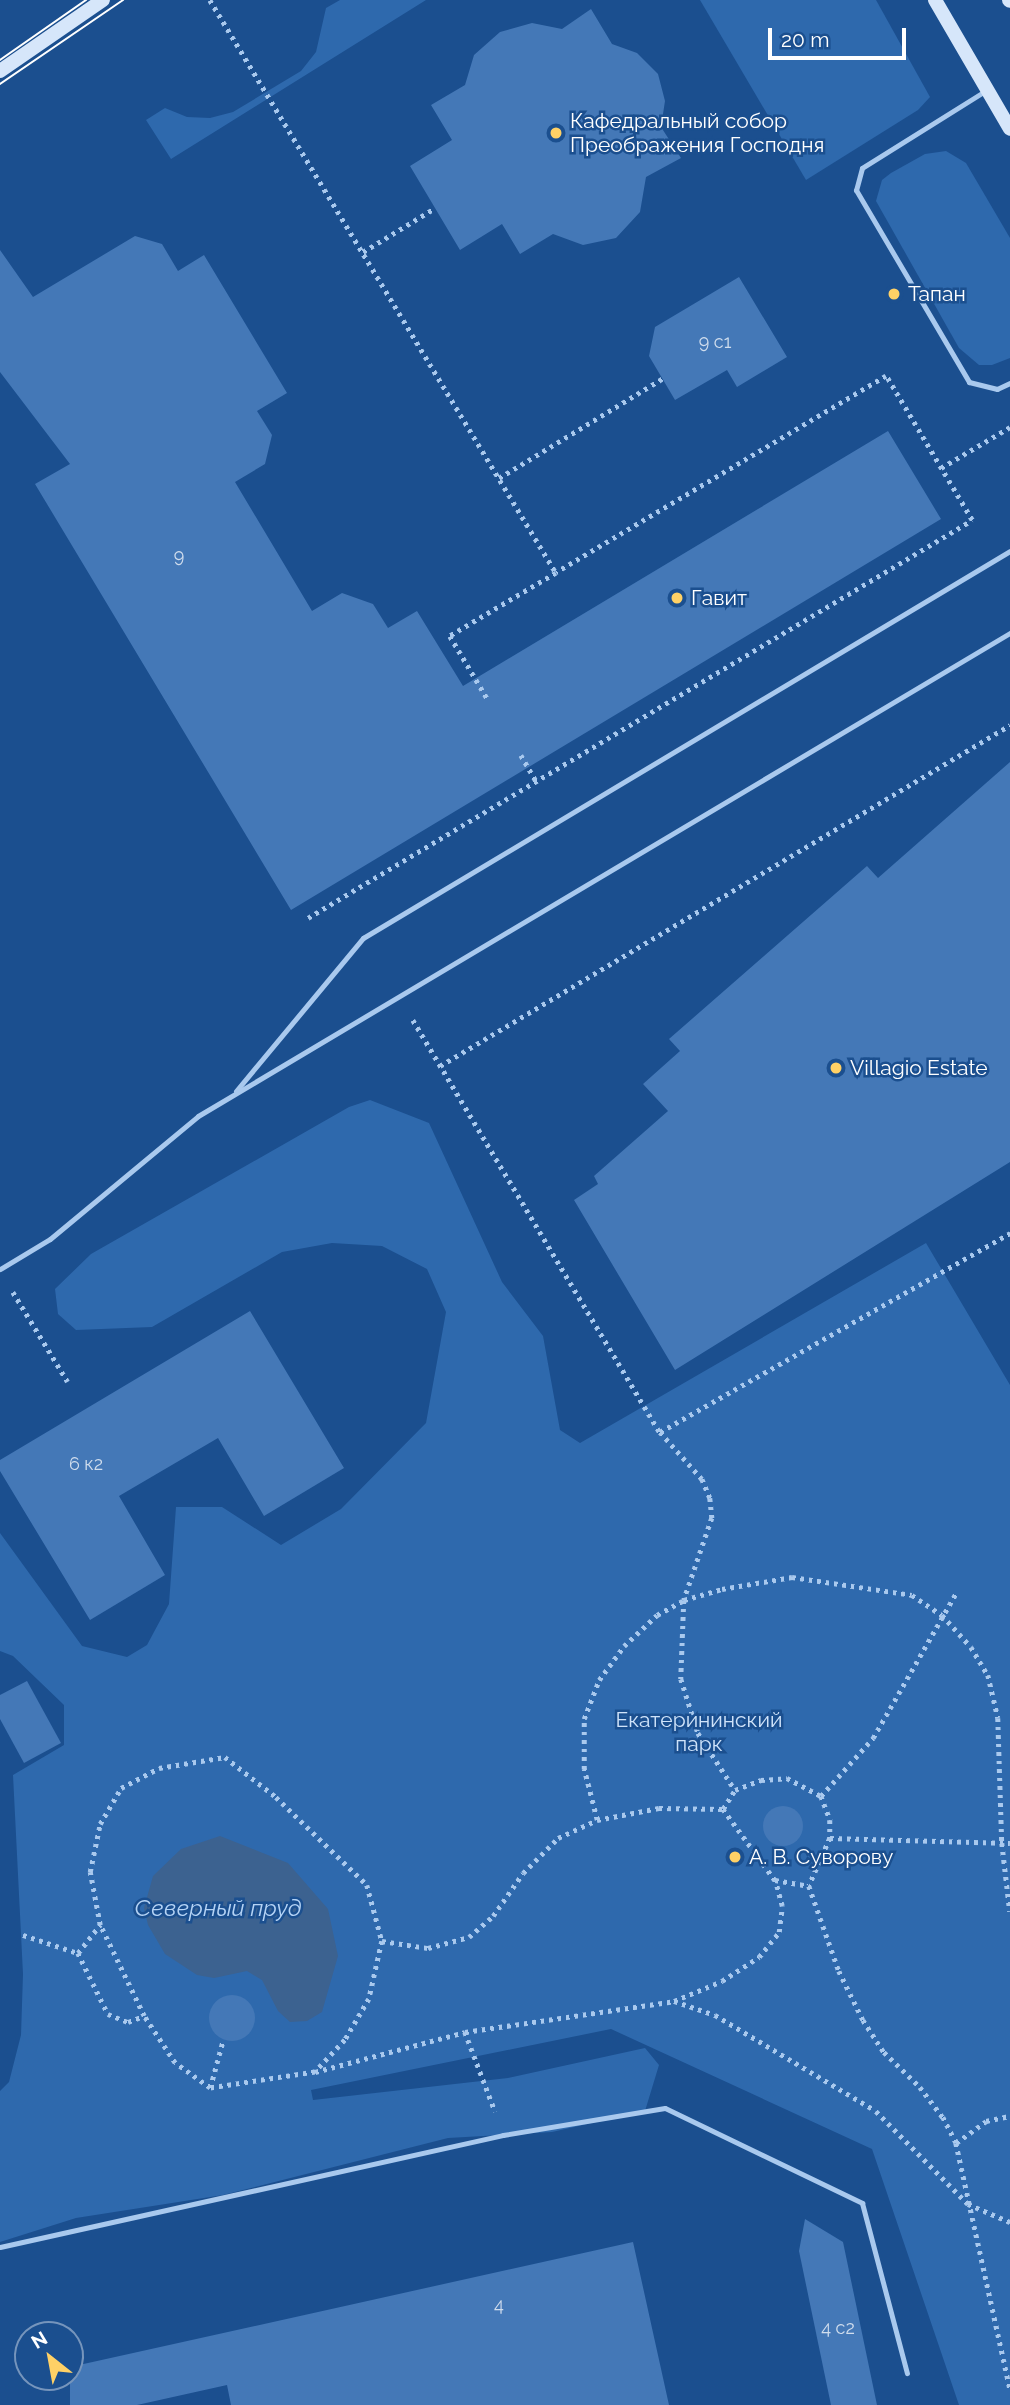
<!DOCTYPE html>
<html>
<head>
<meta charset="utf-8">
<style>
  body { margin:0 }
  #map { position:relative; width:1010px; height:2405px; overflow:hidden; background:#1b4f8f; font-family:Raleway,sans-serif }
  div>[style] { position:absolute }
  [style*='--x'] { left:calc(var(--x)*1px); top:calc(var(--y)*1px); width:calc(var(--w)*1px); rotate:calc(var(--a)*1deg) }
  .green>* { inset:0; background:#2e69ad }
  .water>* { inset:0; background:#3c6290 }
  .building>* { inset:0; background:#4478b7 }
  .round { border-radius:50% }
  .path>* { height:4.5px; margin-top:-2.25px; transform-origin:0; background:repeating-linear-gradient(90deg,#a9c9ee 0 3.5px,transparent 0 8.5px) }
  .lane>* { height:5px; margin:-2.5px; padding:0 2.5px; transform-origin:2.5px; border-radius:2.5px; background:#a9c9ee }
  .secondary>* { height:14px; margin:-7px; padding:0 7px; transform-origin:7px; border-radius:7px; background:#d6e6fa }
  .tram>* { height:2px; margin:-1px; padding:0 1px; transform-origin:1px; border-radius:1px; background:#fff }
  .dots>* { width:19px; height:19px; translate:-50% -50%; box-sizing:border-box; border:4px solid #1b4f8f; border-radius:50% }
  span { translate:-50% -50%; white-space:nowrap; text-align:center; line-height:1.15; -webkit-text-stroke:5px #1b4f8f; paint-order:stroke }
  .number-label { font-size:18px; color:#d0dded }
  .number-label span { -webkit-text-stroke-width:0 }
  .poi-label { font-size:21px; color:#fff }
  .left { translate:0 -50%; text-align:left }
  .park-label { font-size:21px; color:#cfe3fa }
  .water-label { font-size:23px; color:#b5d3f5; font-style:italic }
  .north { position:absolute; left:14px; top:2321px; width:70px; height:70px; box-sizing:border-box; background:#1b4f8f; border:2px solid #7695bc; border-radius:50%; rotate:329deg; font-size:19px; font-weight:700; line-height:28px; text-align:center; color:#fff }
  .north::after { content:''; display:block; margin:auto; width:24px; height:32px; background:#ffd166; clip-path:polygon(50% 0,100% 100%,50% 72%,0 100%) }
  .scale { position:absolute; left:768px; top:28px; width:138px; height:32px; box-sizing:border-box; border:4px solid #fff; border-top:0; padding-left:9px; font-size:21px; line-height:24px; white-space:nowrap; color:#fff; -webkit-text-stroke:5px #1b4f8f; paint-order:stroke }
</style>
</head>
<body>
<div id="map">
  <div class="green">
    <div style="clip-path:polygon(340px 0,426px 0,171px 159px,146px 120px,165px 108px,187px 117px,210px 118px,233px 112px,301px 71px,316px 52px,326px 8px)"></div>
    <div style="clip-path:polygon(700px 0,876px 0,930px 97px,918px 110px,806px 180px)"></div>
    <div style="clip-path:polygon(946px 151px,966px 163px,1010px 238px,1010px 358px,992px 365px,979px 365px,959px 348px,876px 201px,882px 180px,891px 173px,925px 154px)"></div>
    <div style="clip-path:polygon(370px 1100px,429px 1123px,502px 1282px,543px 1336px,560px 1430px,580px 1443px,926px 1243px,1010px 1385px,1010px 2405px,959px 2405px,872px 2149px,611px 2029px,311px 2090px,313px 2100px,508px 2078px,645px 2048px,659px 2065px,645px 2111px,552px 2132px,448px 2138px,223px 2195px,76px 2218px,0 2242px,0 2091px,9px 2082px,21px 2035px,23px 1974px,13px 1775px,64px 1745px,64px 1705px,13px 1656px,0 1651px,0 1533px,82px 1646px,127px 1657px,147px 1645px,169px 1604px,176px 1507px,222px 1507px,281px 1545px,341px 1509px,426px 1423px,446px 1312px,427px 1269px,382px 1246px,332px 1243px,282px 1252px,152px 1327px,76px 1330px,58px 1314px,55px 1289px,91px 1254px,349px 1107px)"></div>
  </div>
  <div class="water">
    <div style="clip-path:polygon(220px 1836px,288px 1863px,328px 1909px,338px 1956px,322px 2012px,307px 2021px,290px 2022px,278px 2011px,262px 1980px,247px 1971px,214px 1978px,197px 1975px,165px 1954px,148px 1925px,144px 1908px,153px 1876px,181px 1849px)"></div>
  </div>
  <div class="building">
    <div style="clip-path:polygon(591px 9px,612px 44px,637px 53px,658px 74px,665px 101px,661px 127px,681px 158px,646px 177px,640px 212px,616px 238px,583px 245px,553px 234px,520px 254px,502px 224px,460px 250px,410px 166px,452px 140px,431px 105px,465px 85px,474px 55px,500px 32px,532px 23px,562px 29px)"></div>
    <div style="clip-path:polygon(135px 236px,162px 244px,178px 271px,204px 255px,287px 393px,257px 411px,272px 435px,265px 464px,235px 482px,312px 611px,342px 593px,373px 604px,388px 628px,417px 611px,463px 686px,888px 431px,941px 519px,291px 910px,35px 484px,70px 464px,0 372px,0 250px,33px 297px)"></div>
    <div style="clip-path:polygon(739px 277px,787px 357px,737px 387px,727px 370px,675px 400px,649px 356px,655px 327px)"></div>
    <div style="clip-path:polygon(1010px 762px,1010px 1162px,675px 1370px,574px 1200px,598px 1184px,594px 1176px,668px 1111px,643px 1084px,680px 1051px,669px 1039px,867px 866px,878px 878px)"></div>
    <div style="clip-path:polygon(250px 1311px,344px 1468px,264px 1516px,218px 1438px,119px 1496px,165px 1575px,90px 1620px,0 1471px,0 1460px)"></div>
    <div style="clip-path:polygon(27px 1681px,61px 1743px,24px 1763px,0 1719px,0 1695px)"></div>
    <div class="round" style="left:763px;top:1806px;width:40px;height:40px"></div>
    <div class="round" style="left:209px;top:1995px;width:46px;height:46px"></div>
    <div style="clip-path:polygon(805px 2219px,843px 2242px,877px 2405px,831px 2405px,799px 2251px)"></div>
    <div style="clip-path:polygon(633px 2242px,669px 2405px,231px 2405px,227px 2385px,137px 2405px,70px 2405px,70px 2367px)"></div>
  </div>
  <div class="path">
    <div style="--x:210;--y:0;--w:669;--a:58.87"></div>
    <div style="--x:556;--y:573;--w:123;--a:149.3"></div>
    <div style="--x:450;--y:636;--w:72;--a:59.2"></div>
    <div style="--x:363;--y:252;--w:84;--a:-31.4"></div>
    <div style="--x:941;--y:468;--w:80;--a:-30.7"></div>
    <div style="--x:499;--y:478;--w:191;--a:-31.3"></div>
    <div style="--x:521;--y:755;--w:30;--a:60"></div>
    <div style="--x:308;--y:918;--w:774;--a:-30.94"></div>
    <div style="--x:972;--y:520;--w:168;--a:-120.8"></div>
    <div style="--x:886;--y:376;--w:384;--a:149.2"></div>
    <div style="--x:413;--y:1020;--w:480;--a:59.1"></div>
    <div style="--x:660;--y:1432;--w:63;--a:48.2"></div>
    <div style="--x:702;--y:1479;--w:21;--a:67"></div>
    <div style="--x:710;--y:1498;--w:20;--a:84"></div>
    <div style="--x:712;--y:1518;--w:87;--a:108.9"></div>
    <div style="--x:684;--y:1600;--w:79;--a:92.2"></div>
    <div style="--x:681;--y:1679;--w:57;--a:72.5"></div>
    <div style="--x:698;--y:1733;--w:68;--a:57"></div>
    <div style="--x:440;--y:1066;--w:664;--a:-30.89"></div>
    <div style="--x:13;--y:1292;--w:105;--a:58.6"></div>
    <div style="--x:660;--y:1432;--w:403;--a:-29.6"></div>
    <div style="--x:225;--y:1757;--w:65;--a:38.1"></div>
    <div style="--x:276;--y:1797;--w:127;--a:44"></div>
    <div style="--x:367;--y:1885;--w:58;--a:75"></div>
    <div style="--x:382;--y:1941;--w:59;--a:102.6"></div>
    <div style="--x:369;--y:1999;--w:48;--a:120.3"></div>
    <div style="--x:345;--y:2040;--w:44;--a:133.2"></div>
    <div style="--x:315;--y:2072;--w:106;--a:171.3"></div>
    <div style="--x:210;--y:2088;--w:43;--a:-144.5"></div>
    <div style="--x:175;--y:2063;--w:56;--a:-123.4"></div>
    <div style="--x:144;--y:2016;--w:101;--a:-115.8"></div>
    <div style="--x:100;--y:1925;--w:54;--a:-100.7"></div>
    <div style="--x:90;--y:1872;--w:49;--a:-78.2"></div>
    <div style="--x:100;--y:1824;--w:42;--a:-59.7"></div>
    <div style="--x:121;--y:1788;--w:43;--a:-27.8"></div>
    <div style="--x:159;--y:1768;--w:67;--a:-9.5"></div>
    <div style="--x:821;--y:1796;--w:78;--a:-48.1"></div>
    <div style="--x:873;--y:1738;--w:167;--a:-60.2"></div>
    <div style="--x:723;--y:1809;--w:22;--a:-58"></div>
    <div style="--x:735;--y:1790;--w:28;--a:-21"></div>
    <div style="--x:761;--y:1780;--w:26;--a:-4"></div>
    <div style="--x:787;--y:1778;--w:38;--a:28"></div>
    <div style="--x:821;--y:1796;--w:26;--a:69"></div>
    <div style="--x:830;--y:1820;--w:18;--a:90"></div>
    <div style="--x:830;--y:1838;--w:52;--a:113.6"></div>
    <div style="--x:809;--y:1886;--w:90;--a:70.6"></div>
    <div style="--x:839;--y:1971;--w:55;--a:63.9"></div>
    <div style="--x:863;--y:2020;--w:38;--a:57"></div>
    <div style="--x:884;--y:2052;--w:50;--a:44.2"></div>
    <div style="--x:920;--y:2087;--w:38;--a:53"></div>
    <div style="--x:943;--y:2117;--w:29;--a:63"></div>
    <div style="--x:956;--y:2143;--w:252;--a:77.6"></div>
    <div style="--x:723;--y:1809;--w:88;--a:53.8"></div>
    <div style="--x:775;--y:1880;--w:35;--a:10"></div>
    <div style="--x:597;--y:1820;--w:53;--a:-104.3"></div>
    <div style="--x:584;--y:1769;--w:50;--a:-90"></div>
    <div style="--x:584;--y:1719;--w:42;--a:-69"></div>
    <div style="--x:599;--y:1680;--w:42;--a:-53.7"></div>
    <div style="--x:624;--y:1646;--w:45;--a:-43.2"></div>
    <div style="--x:657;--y:1615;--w:31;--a:-29"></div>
    <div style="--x:684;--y:1600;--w:40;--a:-16"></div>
    <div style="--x:722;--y:1589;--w:71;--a:-9.7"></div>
    <div style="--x:792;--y:1577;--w:121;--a:8.5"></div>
    <div style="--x:912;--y:1595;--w:36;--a:34"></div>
    <div style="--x:942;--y:1615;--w:43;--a:47.8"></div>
    <div style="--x:971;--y:1647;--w:33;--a:59"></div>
    <div style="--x:988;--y:1675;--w:44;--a:76.9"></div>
    <div style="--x:998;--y:1718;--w:125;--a:88.2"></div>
    <div style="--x:1002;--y:1843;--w:69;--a:83.4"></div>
    <div style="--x:830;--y:1838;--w:180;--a:1.6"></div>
    <div style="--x:23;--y:1935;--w:58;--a:18.1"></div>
    <div style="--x:78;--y:1953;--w:68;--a:63.8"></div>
    <div style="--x:108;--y:2014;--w:22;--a:22"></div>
    <div style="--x:128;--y:2022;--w:17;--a:-21"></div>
    <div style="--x:382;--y:1941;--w:47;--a:8.7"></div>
    <div style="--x:428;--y:1948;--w:42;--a:-15"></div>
    <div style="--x:469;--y:1937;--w:32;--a:-41"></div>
    <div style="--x:493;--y:1916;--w:52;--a:-55.1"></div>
    <div style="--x:523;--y:1873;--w:49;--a:-45"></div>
    <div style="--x:558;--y:1838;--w:43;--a:-24.8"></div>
    <div style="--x:597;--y:1820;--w:63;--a:-11"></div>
    <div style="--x:659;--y:1808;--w:64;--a:0.9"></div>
    <div style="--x:78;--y:1953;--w:36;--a:-52"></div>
    <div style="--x:674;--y:2001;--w:52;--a:-22.6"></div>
    <div style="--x:722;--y:1981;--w:44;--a:-33"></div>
    <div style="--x:759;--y:1957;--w:32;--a:-51"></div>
    <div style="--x:779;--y:1932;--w:26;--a:-83"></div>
    <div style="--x:782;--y:1906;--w:27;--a:-105"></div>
    <div style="--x:465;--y:2032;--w:85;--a:69.2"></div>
    <div style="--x:315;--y:2072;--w:155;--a:-14.9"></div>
    <div style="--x:465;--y:2032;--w:211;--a:-8.4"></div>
    <div style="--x:674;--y:2001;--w:43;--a:18.9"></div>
    <div style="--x:715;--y:2015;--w:187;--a:30.8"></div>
    <div style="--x:876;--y:2111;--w:131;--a:45.3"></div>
    <div style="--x:968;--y:2204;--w:46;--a:23.2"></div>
    <div style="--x:210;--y:2088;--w:50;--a:-74.8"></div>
    <div style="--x:956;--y:2143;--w:37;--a:-36"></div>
    <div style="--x:986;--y:2121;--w:25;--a:-12"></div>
  </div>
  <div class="lane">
    <div style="--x:985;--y:91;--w:145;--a:148"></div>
    <div style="--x:862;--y:168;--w:23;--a:105"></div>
    <div style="--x:856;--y:190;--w:223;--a:59.5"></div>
    <div style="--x:969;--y:382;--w:29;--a:14"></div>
    <div style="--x:997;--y:389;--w:14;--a:-25"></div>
    <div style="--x:236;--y:1091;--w:199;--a:-50.3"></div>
    <div style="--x:363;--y:938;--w:754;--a:-30.89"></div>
    <div style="--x:0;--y:1269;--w:58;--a:-31"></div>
    <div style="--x:50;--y:1239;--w:192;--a:-39.7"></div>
    <div style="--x:198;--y:1116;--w:945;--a:-30.75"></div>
    <div style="--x:0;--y:2247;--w:515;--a:-12.55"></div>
    <div style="--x:503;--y:2135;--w:164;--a:-9.5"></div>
    <div style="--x:665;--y:2108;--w:219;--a:25.7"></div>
    <div style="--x:862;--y:2203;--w:176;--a:75.2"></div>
  </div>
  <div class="secondary">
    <div style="--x:935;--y:0;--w:149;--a:59.8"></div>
    <div style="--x:1009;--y:0;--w:1;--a:45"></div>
    <div style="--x:0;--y:71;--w:125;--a:-34.6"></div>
  </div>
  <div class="tram">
    <div style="--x:0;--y:60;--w:105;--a:-34.9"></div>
    <div style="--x:0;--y:84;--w:149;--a:-34.3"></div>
  </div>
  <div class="dots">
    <div style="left:556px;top:133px;background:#ffd166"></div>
    <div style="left:894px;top:294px;background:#ffd166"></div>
    <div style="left:677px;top:598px;background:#ffd166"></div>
    <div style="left:836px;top:1068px;background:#ffd166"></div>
    <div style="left:735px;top:1857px;background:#ffd166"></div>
  </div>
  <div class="number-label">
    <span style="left:715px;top:342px">9 c1</span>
    <span style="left:179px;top:556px">9</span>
    <span style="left:86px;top:1464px">6 к2</span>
    <span style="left:499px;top:2305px">4</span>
    <span style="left:838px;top:2328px">4 с2</span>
  </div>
  <div class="poi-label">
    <span class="left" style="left:570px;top:133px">Кафедральный собор<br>Преображения Господня</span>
    <span class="left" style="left:908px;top:294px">Тапан</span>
    <span class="left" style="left:691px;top:598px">Гавит</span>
    <span class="left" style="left:850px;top:1068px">Villagio Estate</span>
    <span class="left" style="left:749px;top:1857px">А. В. Суворову</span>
  </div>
  <div class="park-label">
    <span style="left:699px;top:1732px">Екатерининский<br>парк</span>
  </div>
  <div class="water-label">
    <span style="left:218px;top:1908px">Северный пруд</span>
  </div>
  <div class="north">N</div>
  <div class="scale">20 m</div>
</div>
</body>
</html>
